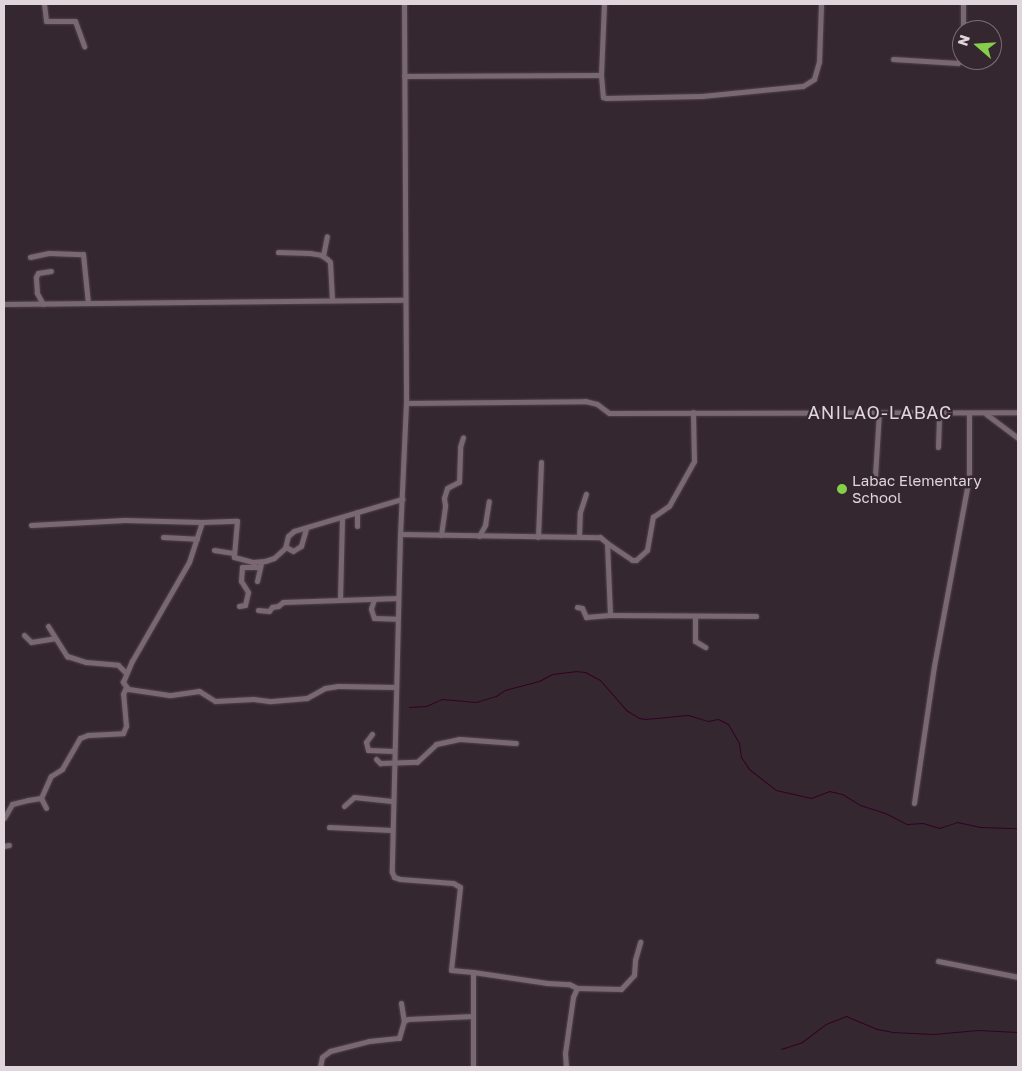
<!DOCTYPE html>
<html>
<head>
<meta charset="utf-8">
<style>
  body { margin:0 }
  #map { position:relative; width:1022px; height:1071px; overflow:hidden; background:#35272f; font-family:"Golos Text",sans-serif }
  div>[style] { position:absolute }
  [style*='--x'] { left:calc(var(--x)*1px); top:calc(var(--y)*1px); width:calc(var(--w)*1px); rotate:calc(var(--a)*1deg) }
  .stream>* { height:1px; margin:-0.5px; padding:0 0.5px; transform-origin:0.5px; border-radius:0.5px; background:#340025 }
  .roads { filter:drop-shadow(0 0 1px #4f434a) drop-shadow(0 0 1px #4f434a) }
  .minor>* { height:5px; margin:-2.5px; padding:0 2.5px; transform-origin:2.5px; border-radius:2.5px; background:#796871 }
  .dots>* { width:14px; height:14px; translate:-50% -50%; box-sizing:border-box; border:2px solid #35272f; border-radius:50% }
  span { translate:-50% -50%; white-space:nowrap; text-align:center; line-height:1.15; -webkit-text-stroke:4.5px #35272f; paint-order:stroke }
  .poi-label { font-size:15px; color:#dfd5da }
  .left { translate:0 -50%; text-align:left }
  .quarter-label { font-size:18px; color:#dfd5da; letter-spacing:1px }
  .frame { position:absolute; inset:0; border:5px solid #dfd5da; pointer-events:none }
  .north { position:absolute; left:952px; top:20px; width:50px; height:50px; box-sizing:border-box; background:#35272f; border:1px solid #796d73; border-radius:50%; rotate:289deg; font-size:14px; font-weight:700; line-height:20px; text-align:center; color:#dfd5da }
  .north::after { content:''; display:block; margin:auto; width:18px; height:22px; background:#86cf4b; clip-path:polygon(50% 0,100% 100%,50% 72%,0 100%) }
</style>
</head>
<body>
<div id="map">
  <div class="stream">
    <div style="--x:409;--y:707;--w:17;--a:-3"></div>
    <div style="--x:426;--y:706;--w:17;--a:-24"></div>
    <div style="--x:442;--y:699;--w:34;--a:5"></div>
    <div style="--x:476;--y:702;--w:21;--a:-17"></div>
    <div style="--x:496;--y:696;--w:11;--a:-34"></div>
    <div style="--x:505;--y:690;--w:35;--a:-15"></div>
    <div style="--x:539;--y:681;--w:15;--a:-28"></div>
    <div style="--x:552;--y:674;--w:23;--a:-7"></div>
    <div style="--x:575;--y:671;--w:10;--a:6"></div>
    <div style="--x:585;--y:672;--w:17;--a:28"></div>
    <div style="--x:600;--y:680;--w:40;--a:49"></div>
    <div style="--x:626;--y:710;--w:15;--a:32"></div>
    <div style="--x:639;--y:718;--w:6;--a:9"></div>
    <div style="--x:645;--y:719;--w:43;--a:-5.3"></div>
    <div style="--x:688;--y:715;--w:21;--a:17"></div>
    <div style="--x:708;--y:721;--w:10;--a:-11"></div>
    <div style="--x:718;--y:719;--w:11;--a:27"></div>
    <div style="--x:728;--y:724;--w:22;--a:60"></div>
    <div style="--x:739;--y:743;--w:14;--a:82"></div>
    <div style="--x:741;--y:757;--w:14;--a:56"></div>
    <div style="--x:749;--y:769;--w:34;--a:38"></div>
    <div style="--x:776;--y:790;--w:36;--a:13"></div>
    <div style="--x:811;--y:798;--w:19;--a:-21"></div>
    <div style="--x:829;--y:791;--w:13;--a:13"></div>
    <div style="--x:842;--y:794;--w:21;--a:31"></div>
    <div style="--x:860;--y:805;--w:26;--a:18"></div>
    <div style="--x:885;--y:813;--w:25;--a:27"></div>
    <div style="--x:907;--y:824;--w:16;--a:-4"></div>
    <div style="--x:923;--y:823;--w:17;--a:17"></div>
    <div style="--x:939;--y:828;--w:19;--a:-18"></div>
    <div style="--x:957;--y:822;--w:25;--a:12"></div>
    <div style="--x:981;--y:827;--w:37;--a:2"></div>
    <div style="--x:781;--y:1049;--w:22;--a:-18"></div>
    <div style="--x:802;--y:1042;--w:30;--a:-37"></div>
    <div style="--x:826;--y:1024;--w:22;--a:-22"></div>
    <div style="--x:846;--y:1016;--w:34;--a:23"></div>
    <div style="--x:877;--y:1029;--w:15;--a:11"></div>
    <div style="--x:892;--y:1032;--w:41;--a:2.8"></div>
    <div style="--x:933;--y:1034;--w:45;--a:-5.1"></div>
    <div style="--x:978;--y:1030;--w:40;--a:2.9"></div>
  </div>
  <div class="roads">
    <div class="minor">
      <div style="--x:44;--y:4;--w:17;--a:83"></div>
      <div style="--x:46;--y:21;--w:29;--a:0"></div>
      <div style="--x:75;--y:21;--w:27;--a:70"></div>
      <div style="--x:404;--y:4;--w:399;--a:89.7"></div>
      <div style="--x:406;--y:403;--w:131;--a:92.6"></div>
      <div style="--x:400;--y:534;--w:200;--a:0.9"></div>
      <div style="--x:600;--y:537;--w:9;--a:41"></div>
      <div style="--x:607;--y:543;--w:72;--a:87.6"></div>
      <div style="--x:610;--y:615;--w:146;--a:0.4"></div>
      <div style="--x:963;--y:30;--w:26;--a:-90"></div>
      <div style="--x:893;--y:59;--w:65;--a:3.5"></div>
      <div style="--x:958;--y:63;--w:5;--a:-53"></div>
      <div style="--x:961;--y:59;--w:8;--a:-83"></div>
      <div style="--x:601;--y:75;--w:71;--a:-87.6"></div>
      <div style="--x:404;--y:76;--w:197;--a:-0.3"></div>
      <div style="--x:601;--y:75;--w:22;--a:85"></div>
      <div style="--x:603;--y:97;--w:3;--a:18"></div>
      <div style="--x:606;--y:98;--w:96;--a:-1.2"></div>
      <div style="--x:702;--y:96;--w:101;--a:-5.7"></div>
      <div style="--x:803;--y:86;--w:13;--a:-32"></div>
      <div style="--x:814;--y:79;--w:18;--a:-74"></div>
      <div style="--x:819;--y:62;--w:58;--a:-88"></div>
      <div style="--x:278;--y:252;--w:32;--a:2"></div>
      <div style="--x:310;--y:253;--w:11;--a:10"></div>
      <div style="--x:321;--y:255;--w:7;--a:34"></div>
      <div style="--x:327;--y:259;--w:4;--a:45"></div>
      <div style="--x:330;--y:262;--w:38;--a:87"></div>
      <div style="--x:323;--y:256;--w:20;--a:-79"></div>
      <div style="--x:30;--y:257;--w:19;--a:-12"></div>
      <div style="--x:49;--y:253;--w:34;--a:2"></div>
      <div style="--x:83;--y:254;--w:49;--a:84.2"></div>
      <div style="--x:4;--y:304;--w:401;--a:-0.6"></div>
      <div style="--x:43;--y:304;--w:13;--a:-119"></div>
      <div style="--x:37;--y:293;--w:16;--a:-94"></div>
      <div style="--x:36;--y:277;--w:4;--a:-63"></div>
      <div style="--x:38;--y:273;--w:13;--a:-9"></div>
      <div style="--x:406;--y:403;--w:179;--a:-0.6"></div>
      <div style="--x:585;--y:401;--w:12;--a:14"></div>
      <div style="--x:597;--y:404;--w:15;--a:37"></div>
      <div style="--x:609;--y:413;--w:409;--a:-0.1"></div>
      <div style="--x:986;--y:414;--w:40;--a:37"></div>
      <div style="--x:938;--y:447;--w:33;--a:-88"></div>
      <div style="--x:875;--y:476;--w:63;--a:-86.4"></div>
      <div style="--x:357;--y:512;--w:14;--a:90"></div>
      <div style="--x:31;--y:525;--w:94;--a:-3"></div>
      <div style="--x:125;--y:520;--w:77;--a:1.5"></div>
      <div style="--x:400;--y:534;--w:338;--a:91.4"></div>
      <div style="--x:392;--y:872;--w:5;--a:68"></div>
      <div style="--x:394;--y:877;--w:6;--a:18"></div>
      <div style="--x:400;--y:879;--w:53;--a:4.3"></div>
      <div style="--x:453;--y:883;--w:8;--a:30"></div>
      <div style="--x:460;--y:887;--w:83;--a:96.2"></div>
      <div style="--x:451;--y:970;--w:22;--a:5"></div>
      <div style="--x:473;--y:972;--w:95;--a:90"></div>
      <div style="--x:441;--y:535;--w:30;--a:-82"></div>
      <div style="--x:445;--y:505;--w:7;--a:-98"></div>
      <div style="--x:444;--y:498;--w:10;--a:-73"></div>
      <div style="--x:447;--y:488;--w:13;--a:-27"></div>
      <div style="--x:459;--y:482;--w:35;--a:-88"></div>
      <div style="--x:460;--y:447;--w:10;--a:-73"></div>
      <div style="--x:479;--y:536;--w:13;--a:-61"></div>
      <div style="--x:485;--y:525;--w:24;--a:-81"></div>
      <div style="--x:579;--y:536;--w:24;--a:-88"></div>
      <div style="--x:580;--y:512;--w:19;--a:-72"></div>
      <div style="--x:163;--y:537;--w:34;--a:3"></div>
      <div style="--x:538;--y:537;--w:75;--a:-87.7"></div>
      <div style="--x:607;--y:543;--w:30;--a:34"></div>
      <div style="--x:632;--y:560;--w:4;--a:0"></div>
      <div style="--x:636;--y:560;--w:15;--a:-42"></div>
      <div style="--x:647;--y:550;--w:34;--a:-80"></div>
      <div style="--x:653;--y:517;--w:19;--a:-35"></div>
      <div style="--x:669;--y:506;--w:51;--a:-60.9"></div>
      <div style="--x:694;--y:461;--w:49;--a:-91.2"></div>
      <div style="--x:286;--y:547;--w:8;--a:30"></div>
      <div style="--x:293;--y:551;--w:9;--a:-32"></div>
      <div style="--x:301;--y:546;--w:19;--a:-74"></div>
      <div style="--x:214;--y:550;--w:20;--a:9"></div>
      <div style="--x:257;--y:581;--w:17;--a:-77"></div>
      <div style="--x:374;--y:599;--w:10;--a:107"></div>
      <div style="--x:371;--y:609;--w:9;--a:72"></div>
      <div style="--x:374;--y:618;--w:23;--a:2"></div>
      <div style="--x:340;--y:600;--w:83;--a:-88.6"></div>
      <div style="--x:239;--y:606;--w:6;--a:-9"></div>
      <div style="--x:245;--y:605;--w:13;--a:-77"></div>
      <div style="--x:248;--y:592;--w:13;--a:-122"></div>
      <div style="--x:241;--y:581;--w:14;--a:-86"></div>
      <div style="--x:242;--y:567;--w:18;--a:0"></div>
      <div style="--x:577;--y:607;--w:5;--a:11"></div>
      <div style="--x:582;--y:608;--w:10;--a:66"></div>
      <div style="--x:586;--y:617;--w:24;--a:-5"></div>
      <div style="--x:258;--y:610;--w:11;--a:5"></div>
      <div style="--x:269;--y:611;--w:5;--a:-53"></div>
      <div style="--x:272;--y:607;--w:6;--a:-9"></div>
      <div style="--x:278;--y:606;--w:6;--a:-39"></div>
      <div style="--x:283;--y:602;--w:115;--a:-2"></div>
      <div style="--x:695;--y:617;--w:24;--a:90"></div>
      <div style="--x:695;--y:641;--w:12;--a:31"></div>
      <div style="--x:48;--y:626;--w:36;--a:58"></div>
      <div style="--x:67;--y:656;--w:20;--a:18"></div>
      <div style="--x:86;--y:662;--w:32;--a:5"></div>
      <div style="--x:118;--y:665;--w:11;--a:45"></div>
      <div style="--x:24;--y:635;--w:10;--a:45"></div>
      <div style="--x:31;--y:642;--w:24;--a:-9"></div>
      <div style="--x:395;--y:687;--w:57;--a:-179"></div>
      <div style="--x:338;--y:686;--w:13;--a:171"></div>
      <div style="--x:325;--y:688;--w:21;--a:151"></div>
      <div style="--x:307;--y:698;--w:38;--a:175"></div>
      <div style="--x:269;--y:701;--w:16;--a:-173"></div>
      <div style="--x:253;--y:699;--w:38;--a:177"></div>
      <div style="--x:215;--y:701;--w:19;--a:-148"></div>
      <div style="--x:199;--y:691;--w:30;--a:172"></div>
      <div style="--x:169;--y:695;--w:41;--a:-171.7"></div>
      <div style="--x:128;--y:689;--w:9;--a:-126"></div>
      <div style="--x:123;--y:682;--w:23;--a:-67"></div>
      <div style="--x:132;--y:661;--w:114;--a:-60.1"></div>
      <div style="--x:189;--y:562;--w:42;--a:-72"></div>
      <div style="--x:202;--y:522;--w:35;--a:-2"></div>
      <div style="--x:237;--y:521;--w:36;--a:95"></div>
      <div style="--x:234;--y:557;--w:20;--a:15"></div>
      <div style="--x:253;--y:562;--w:12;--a:-5"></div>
      <div style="--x:265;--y:561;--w:9;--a:-18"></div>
      <div style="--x:274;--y:558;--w:15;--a:-42"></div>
      <div style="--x:285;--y:548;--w:12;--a:-76"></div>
      <div style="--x:288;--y:536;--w:8;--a:-40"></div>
      <div style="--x:294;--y:531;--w:113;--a:-16.5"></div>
      <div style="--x:372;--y:734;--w:10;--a:127"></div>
      <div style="--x:366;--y:742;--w:8;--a:76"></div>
      <div style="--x:368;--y:750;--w:26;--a:2"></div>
      <div style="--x:376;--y:759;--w:6;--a:45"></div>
      <div style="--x:380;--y:763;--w:37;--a:-2"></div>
      <div style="--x:417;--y:762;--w:26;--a:-43"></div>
      <div style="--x:436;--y:744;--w:24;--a:-12"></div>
      <div style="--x:459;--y:739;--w:57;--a:4"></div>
      <div style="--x:41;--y:798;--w:24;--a:-66"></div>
      <div style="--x:51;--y:776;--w:13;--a:-32"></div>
      <div style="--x:62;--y:769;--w:36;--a:-60"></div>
      <div style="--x:80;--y:738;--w:9;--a:-21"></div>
      <div style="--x:88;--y:735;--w:35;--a:-3"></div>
      <div style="--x:123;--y:733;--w:8;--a:-67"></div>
      <div style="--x:126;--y:726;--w:32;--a:-95"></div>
      <div style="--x:123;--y:694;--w:8;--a:-67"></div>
      <div style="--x:914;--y:803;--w:138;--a:-81.7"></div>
      <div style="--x:934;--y:666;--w:191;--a:-79.5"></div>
      <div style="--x:969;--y:478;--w:65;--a:-90"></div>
      <div style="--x:344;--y:806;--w:13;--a:-42"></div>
      <div style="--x:354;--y:797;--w:38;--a:6"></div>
      <div style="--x:4;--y:818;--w:16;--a:-60"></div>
      <div style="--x:12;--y:804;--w:16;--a:-14"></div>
      <div style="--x:28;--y:800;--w:13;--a:-9"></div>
      <div style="--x:41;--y:798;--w:11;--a:63"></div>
      <div style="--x:329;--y:827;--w:62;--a:2.8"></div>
      <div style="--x:4;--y:846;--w:5;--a:-11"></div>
      <div style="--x:938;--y:961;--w:82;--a:11.3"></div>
      <div style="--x:473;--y:972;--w:75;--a:8.5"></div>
      <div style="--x:547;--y:983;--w:22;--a:3"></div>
      <div style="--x:569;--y:984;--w:9;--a:27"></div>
      <div style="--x:577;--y:988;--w:10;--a:114"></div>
      <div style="--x:573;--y:997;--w:57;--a:98.1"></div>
      <div style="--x:565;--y:1053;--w:14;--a:86"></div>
      <div style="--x:577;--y:988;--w:44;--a:1.3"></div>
      <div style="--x:621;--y:989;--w:19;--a:-47"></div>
      <div style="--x:634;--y:975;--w:15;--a:-86"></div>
      <div style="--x:635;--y:960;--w:19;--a:-74"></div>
      <div style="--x:401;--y:1003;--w:18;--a:81"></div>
      <div style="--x:320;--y:1067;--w:10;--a:-79"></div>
      <div style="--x:322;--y:1057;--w:10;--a:-37"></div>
      <div style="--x:330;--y:1051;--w:40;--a:-14.4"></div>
      <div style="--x:369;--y:1041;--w:30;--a:-6"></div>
      <div style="--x:399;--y:1038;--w:18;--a:-74"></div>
      <div style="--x:404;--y:1021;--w:4;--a:-27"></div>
      <div style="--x:408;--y:1019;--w:65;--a:-2.6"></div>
    </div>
  </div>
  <div class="dots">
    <div style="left:842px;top:489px;background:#86cf4b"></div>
  </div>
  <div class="poi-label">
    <span class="left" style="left:852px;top:489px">Labac Elementary<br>School</span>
  </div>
  <div class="quarter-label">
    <span style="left:880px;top:412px">ANILAO-LABAC</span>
  </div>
  <div class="frame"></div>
  <div class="north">N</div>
</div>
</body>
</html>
